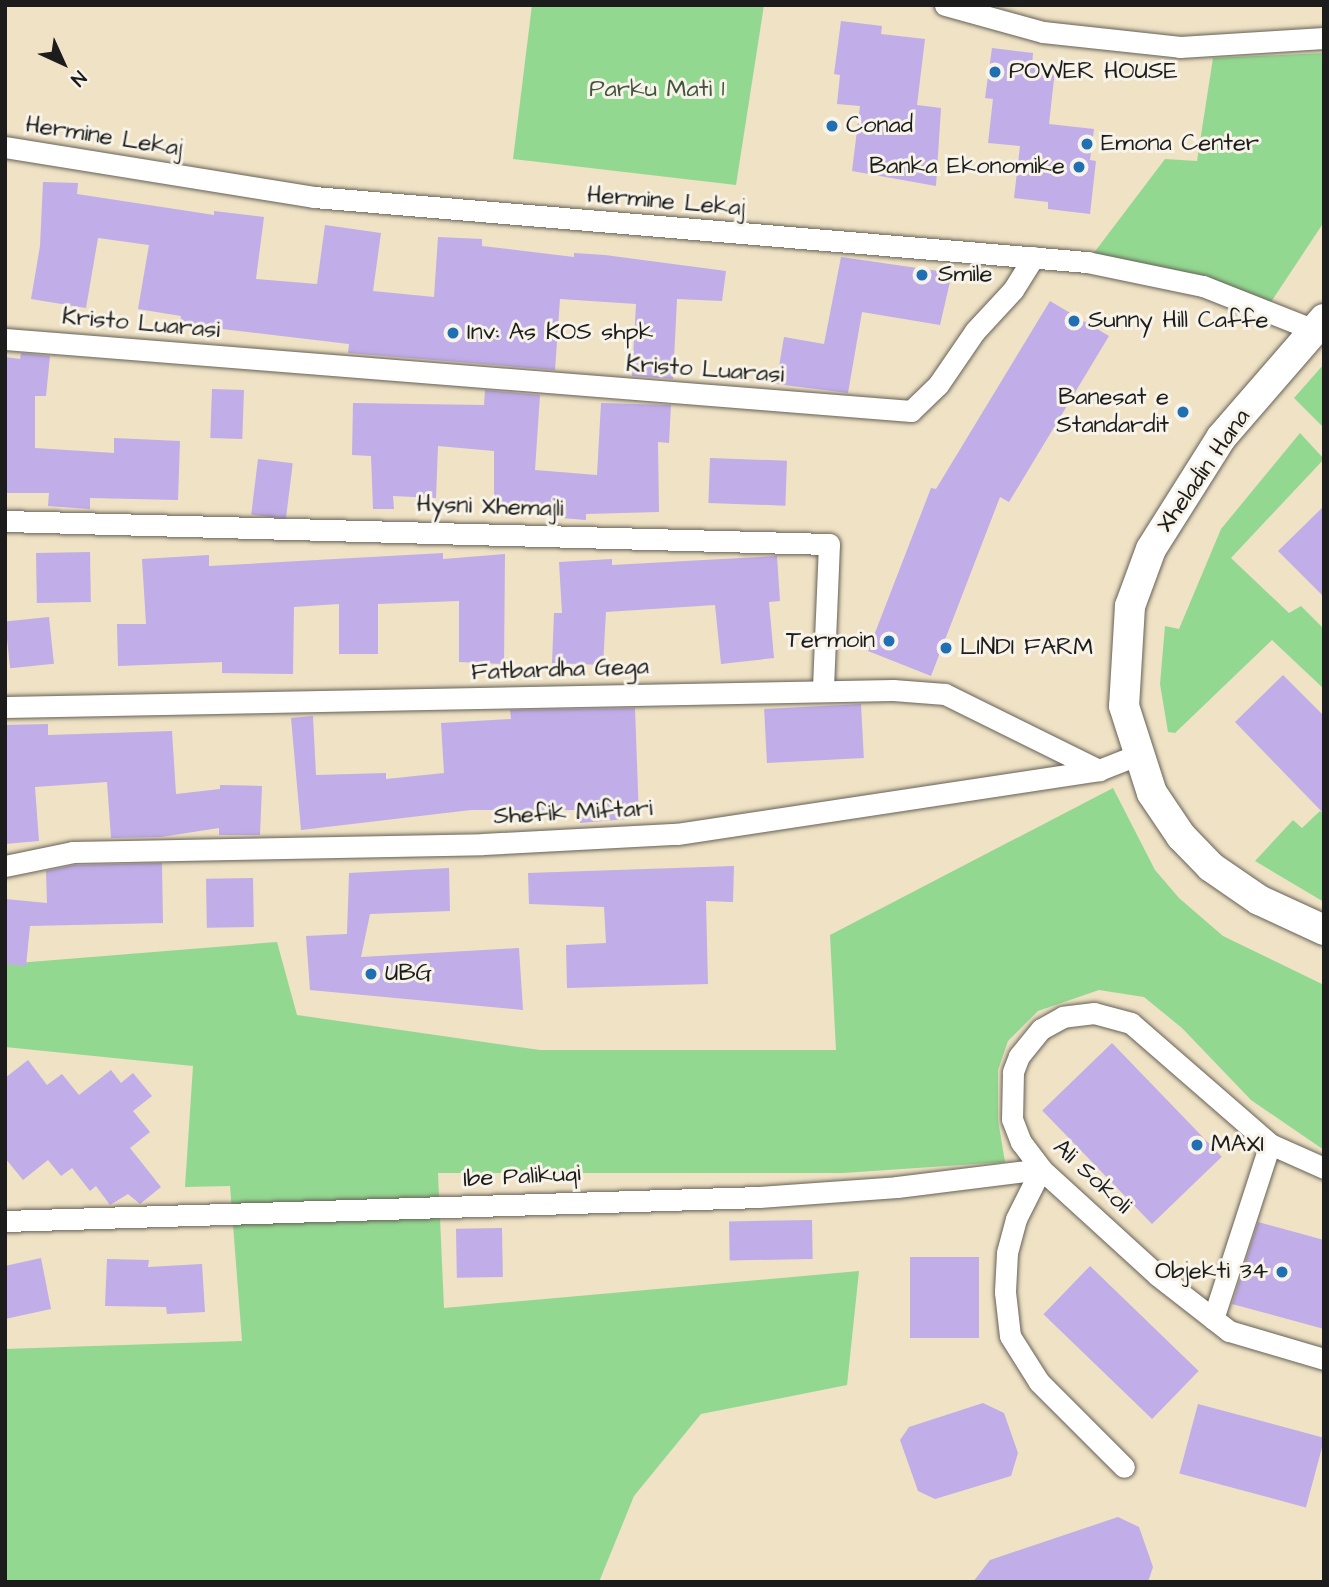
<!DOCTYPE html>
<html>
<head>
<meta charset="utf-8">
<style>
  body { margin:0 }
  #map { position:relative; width:1329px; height:1587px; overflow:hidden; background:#efe2c5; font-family:"Architects Daughter",sans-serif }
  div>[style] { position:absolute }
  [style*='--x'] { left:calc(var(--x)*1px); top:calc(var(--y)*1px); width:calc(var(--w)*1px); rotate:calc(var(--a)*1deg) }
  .green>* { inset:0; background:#93d891 }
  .building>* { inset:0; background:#c1ade7; transform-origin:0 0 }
  .roads { filter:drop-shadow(0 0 2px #666157) drop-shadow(0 0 2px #666157) }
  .street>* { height:21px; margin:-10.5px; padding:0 10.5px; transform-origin:10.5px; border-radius:10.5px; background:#fff }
  .secondary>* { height:30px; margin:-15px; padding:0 15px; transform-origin:15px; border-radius:15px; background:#fff }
  .dots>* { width:19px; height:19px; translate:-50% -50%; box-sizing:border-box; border:4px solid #f7f3e8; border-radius:50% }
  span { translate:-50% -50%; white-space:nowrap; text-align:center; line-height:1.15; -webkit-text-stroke:6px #f7f3e8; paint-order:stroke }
  .poi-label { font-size:24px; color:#1c1c1c }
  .left { translate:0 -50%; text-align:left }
  .right { translate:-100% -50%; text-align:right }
  .park-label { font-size:24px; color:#40543f }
  .street-label { font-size:24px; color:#1c1c1c }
  .frame { position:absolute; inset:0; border:7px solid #1c1c1c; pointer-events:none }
  .north { position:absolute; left:28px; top:28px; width:70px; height:70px; -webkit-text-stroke:5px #f7f3e8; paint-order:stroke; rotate:135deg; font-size:19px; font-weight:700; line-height:28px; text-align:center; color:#1c1c1c }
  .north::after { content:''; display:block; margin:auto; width:24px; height:32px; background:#1c1c1c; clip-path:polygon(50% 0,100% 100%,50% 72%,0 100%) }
</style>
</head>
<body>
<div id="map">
  <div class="green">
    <div style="clip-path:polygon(532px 5px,764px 5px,736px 185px,513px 159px)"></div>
    <div style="clip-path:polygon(1324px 53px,1324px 222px,1265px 311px,1087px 262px,1165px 159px,1197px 161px,1213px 58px)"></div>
    <div style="clip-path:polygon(1324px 364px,1324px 428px,1294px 398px)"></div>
    <div style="clip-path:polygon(1300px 433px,1324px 459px,1231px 558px,1289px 613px,1301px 606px,1324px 629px,1324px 689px,1272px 640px,1175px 733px,1168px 732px,1160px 684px,1165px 626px,1179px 629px,1221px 529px)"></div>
    <div style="clip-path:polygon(1113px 788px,1155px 870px,1179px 898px,1223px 936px,1324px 985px,1324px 1150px,1251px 1100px,1182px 1028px,1144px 997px,1099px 990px,1038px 1011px,1008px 1041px,998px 1070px,998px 1120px,1005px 1162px,843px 1173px,438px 1173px,444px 1308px,859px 1271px,847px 1385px,701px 1414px,634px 1496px,599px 1582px,5px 1582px,5px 1349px,242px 1341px,230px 1186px,185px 1187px,193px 1066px,5px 1047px,5px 964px,277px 942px,297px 1015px,540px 1050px,836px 1050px,830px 935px)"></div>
    <div style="clip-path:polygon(1320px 811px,1324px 814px,1324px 902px,1255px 861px,1293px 820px,1302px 828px)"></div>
  </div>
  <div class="building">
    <div style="clip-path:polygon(841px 21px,882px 26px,881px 34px,925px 39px,917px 105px,941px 108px,936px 186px,852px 171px,860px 106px,837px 104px,840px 75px,834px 74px)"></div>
    <div style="clip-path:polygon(992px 48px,1033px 53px,1032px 67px,1055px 70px,1049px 124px,1094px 129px,1090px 160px,1096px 161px,1090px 214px,1048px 209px,1048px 202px,1014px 198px,1020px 146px,988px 143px,993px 99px,985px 98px)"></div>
    <div style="clip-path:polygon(43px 182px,78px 183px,77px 194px,214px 215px,214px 211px,264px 217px,256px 279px,317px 284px,325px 225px,381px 233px,373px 291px,434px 297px,438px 237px,482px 239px,482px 246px,574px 257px,574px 253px,605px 255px,726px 271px,722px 301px,677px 299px,673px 379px,632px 376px,636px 304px,560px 299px,555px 370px,348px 353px,349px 344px,180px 324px,181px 316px,138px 309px,149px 245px,98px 238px,86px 308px,31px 299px,40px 246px)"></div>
    <div style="clip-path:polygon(841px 257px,952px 273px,940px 325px,862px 312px,848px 393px,776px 384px,784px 337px,824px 344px)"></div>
    <div style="clip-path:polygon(1050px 301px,1109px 336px,1009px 502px,1000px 497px,931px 676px,868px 651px,931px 488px,936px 489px)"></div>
    <div style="clip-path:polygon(21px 353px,50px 356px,46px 396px,35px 396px,35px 448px,114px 453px,114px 438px,180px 441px,178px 500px,90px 498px,90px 509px,48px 506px,49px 493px,5px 493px,5px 357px,20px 359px)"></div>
    <div style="left:212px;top:389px;width:32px;height:49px;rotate:2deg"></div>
    <div style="clip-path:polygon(485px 390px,540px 395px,535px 470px,597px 475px,601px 403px,671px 405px,669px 443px,658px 442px,659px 512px,586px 514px,586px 520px,549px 517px,549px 509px,494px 509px,494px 451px,438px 446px,436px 498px,393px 496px,394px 509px,373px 509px,371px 456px,352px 455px,353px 403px,484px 405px)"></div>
    <div style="left:710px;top:458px;width:77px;height:45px;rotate:2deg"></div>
    <div style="left:258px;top:459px;width:35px;height:56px;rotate:7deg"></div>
    <div style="clip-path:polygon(1324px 506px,1324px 597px,1278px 551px)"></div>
    <div style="left:90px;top:552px;width:50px;height:54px;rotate:89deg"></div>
    <div style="clip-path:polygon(443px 553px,443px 559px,505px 554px,504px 664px,459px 662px,459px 601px,378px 604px,378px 654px,339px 654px,339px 604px,294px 607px,293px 674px,222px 673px,222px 662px,118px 666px,117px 624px,146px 624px,142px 559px,209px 555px,209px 566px)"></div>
    <div style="clip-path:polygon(777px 556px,780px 601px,769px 602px,774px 658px,721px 664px,715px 605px,606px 612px,603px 665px,552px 663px,554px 613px,562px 613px,559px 562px,612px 559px,612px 565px)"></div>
    <div style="left:49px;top:617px;width:47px;height:44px;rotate:84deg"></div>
    <div style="clip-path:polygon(1283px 675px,1324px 716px,1324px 814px,1235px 722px)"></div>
    <div style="left:861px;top:704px;width:54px;height:97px;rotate:87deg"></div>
    <div style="clip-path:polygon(635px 708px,639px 818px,580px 823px,579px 810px,471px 810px,301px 830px,291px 718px,313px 716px,316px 775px,386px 773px,386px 779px,444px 773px,441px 723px,511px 719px,510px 710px)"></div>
    <div style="clip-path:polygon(48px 724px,48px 735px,172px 731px,176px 794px,220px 789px,220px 785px,262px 786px,260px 835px,219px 835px,219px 828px,161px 837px,111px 838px,107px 782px,35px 787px,39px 841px,5px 844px,5px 725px)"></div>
    <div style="clip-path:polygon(162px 863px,163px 923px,30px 926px,26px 966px,5px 964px,5px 899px,47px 903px,46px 871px,74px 865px)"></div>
    <div style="clip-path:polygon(734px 866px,733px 902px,706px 901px,708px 984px,567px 988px,566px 945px,606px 943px,604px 907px,529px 904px,528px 873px)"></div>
    <div style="clip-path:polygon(449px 868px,450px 911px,370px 914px,361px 957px,519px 948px,523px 1010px,310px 990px,306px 936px,347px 934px,349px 873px)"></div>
    <div style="left:253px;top:878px;width:49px;height:47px;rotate:89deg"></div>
    <div style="left:1112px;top:1043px;width:158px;height:97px;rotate:46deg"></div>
    <div style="clip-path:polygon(28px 1060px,47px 1085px,62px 1074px,79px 1095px,111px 1070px,121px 1083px,133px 1073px,152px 1096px,133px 1111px,150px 1132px,130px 1148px,161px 1187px,140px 1204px,128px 1194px,110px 1205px,96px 1186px,90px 1191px,72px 1168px,61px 1176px,48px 1160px,23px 1180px,5px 1158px,5px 1078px)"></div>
    <div style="left:812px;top:1220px;width:39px;height:83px;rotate:89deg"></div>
    <div style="clip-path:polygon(1258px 1222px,1324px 1240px,1324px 1329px,1232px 1304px)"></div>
    <div style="left:502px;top:1228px;width:49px;height:46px;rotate:89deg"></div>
    <div style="left:979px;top:1257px;width:81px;height:69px;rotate:90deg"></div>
    <div style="clip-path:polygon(41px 1258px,51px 1309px,5px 1319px,5px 1266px)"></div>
    <div style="clip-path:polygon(107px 1259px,149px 1260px,148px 1267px,202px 1264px,205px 1312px,167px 1314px,166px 1307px,105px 1306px)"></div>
    <div style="left:1090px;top:1266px;width:151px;height:67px;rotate:44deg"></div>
    <div style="clip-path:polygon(983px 1403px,1004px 1413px,1018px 1453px,1011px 1476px,935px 1499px,918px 1491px,900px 1440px,909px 1427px)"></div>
    <div style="left:1198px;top:1404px;width:131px;height:72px;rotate:15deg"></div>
    <div style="clip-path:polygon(1118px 1517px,1139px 1527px,1153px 1567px,1148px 1582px,973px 1582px,990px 1560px)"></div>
  </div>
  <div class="roads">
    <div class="street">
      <div style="--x:945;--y:5;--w:102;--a:15.4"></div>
      <div style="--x:1043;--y:32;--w:138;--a:6.2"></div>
      <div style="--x:1180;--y:47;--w:144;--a:-3.6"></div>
      <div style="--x:5;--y:147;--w:313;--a:9.2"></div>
      <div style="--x:314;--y:197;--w:776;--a:4.81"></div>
      <div style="--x:1087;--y:262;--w:118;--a:11.7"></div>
      <div style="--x:1203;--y:286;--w:119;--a:21.6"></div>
      <div style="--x:5;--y:339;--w:909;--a:4.54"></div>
      <div style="--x:911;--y:411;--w:37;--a:-44"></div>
      <div style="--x:938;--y:385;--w:65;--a:-55.6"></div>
      <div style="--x:975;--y:331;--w:56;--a:-47.2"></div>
      <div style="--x:1013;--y:290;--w:39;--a:-58"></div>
      <div style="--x:5;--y:521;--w:824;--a:1.6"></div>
      <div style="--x:829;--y:544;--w:145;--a:92.4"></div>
      <div style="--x:5;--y:707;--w:888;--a:-1.1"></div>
      <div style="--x:893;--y:690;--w:52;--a:4.4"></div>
      <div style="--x:945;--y:694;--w:172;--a:26.3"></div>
      <div style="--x:5;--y:866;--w:69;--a:-11.6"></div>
      <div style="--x:73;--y:852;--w:410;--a:-1.1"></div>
      <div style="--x:483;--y:844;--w:194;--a:-3"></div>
      <div style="--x:677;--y:834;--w:427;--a:-8.6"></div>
      <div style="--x:1099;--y:770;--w:41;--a:-21.5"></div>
      <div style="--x:1324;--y:1168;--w:59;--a:-156"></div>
      <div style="--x:1270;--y:1144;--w:184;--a:-139"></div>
      <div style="--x:1131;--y:1023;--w:38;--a:-165"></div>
      <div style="--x:1094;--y:1013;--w:31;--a:173"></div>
      <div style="--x:1063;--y:1017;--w:25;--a:151"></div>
      <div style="--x:1041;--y:1029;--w:35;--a:129"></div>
      <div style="--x:1019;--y:1056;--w:17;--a:111"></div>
      <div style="--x:1013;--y:1072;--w:47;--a:91.2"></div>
      <div style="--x:1012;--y:1119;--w:25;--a:69"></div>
      <div style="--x:1021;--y:1142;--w:34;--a:53"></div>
      <div style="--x:1041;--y:1169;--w:157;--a:42.4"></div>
      <div style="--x:1157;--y:1275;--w:91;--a:37.9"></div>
      <div style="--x:1229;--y:1331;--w:99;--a:16.4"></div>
      <div style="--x:1041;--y:1169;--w:56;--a:116.6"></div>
      <div style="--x:1016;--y:1219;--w:35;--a:105"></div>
      <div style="--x:1007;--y:1253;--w:39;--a:93"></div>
      <div style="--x:1005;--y:1292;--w:44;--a:83.5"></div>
      <div style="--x:1010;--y:1336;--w:54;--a:57.8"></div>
      <div style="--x:1039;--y:1382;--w:120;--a:45"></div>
      <div style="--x:5;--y:1221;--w:754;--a:-1.82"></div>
      <div style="--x:759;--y:1197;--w:138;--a:-4.1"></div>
      <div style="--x:897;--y:1187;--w:145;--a:-7.1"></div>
      <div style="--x:1213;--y:1319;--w:184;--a:-72"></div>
    </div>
    <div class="secondary">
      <div style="--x:1324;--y:319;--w:157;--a:130.9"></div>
      <div style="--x:1221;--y:438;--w:131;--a:122.2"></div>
      <div style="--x:1151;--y:549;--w:61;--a:110.2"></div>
      <div style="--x:1130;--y:606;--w:100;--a:93.4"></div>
      <div style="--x:1124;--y:706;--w:91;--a:72.2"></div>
      <div style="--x:1152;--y:793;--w:52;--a:56"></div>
      <div style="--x:1181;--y:836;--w:43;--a:45.9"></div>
      <div style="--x:1211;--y:867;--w:58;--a:34.5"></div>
      <div style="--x:1259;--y:900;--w:72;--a:24.8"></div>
    </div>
  </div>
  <div class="dots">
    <div style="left:995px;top:72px;background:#1f6fb2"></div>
    <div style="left:832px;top:126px;background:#1f6fb2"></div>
    <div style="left:1087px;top:144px;background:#1f6fb2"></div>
    <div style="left:1079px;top:167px;background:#1f6fb2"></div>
    <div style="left:922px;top:275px;background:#1f6fb2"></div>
    <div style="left:1074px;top:321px;background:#1f6fb2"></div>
    <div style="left:453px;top:333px;background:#1f6fb2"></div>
    <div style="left:1183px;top:412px;background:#1f6fb2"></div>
    <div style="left:889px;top:641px;background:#1f6fb2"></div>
    <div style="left:946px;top:648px;background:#1f6fb2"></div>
    <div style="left:371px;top:974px;background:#1f6fb2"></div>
    <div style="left:1197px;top:1145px;background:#1f6fb2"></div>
    <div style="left:1282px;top:1272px;background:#1f6fb2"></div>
  </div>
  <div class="poi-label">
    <span class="left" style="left:1009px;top:72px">POWER HOUSE</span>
    <span class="left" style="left:846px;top:126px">Conad</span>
    <span class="left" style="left:1101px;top:144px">Emona Center</span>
    <span class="right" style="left:1065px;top:167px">Banka Ekonomike</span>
    <span class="left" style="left:938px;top:275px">Smile</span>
    <span class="left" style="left:1088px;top:321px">Sunny Hill Caffe</span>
    <span class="left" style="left:467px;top:333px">Inv: As KOS shpk</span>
    <span class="right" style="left:1169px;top:412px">Banesat e<br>Standardit</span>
    <span class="right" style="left:875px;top:641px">Termoin</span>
    <span class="left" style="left:960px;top:648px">LINDI FARM</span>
    <span class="left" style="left:385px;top:974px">UBG</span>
    <span class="left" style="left:1211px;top:1145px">MAXI</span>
    <span class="right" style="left:1268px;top:1272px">Objekti 34</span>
  </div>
  <div class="park-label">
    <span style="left:657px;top:90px">Parku Mati 1</span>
  </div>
  <div class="street-label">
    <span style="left:104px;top:137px;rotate:9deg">Hermine Lekaj</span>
    <span style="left:666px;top:202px;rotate:5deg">Hermine Lekaj</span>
    <span style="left:141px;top:324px;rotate:5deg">Kristo Luarasi</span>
    <span style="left:705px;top:370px;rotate:4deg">Kristo Luarasi</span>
    <span style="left:1204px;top:471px;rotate:-55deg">Xheladin Hana</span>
    <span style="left:490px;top:507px;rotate:2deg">Hysni Xhemajli</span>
    <span style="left:560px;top:670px;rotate:-2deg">Fatbardha Gega</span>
    <span style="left:573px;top:813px;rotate:-3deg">Shefik Miftari</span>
    <span style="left:522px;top:1177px;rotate:-3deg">Ibe Palikuqi</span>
    <span style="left:1092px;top:1177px;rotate:43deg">Ali Sokoli</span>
  </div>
  <div class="frame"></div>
  <div class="north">N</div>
</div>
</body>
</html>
